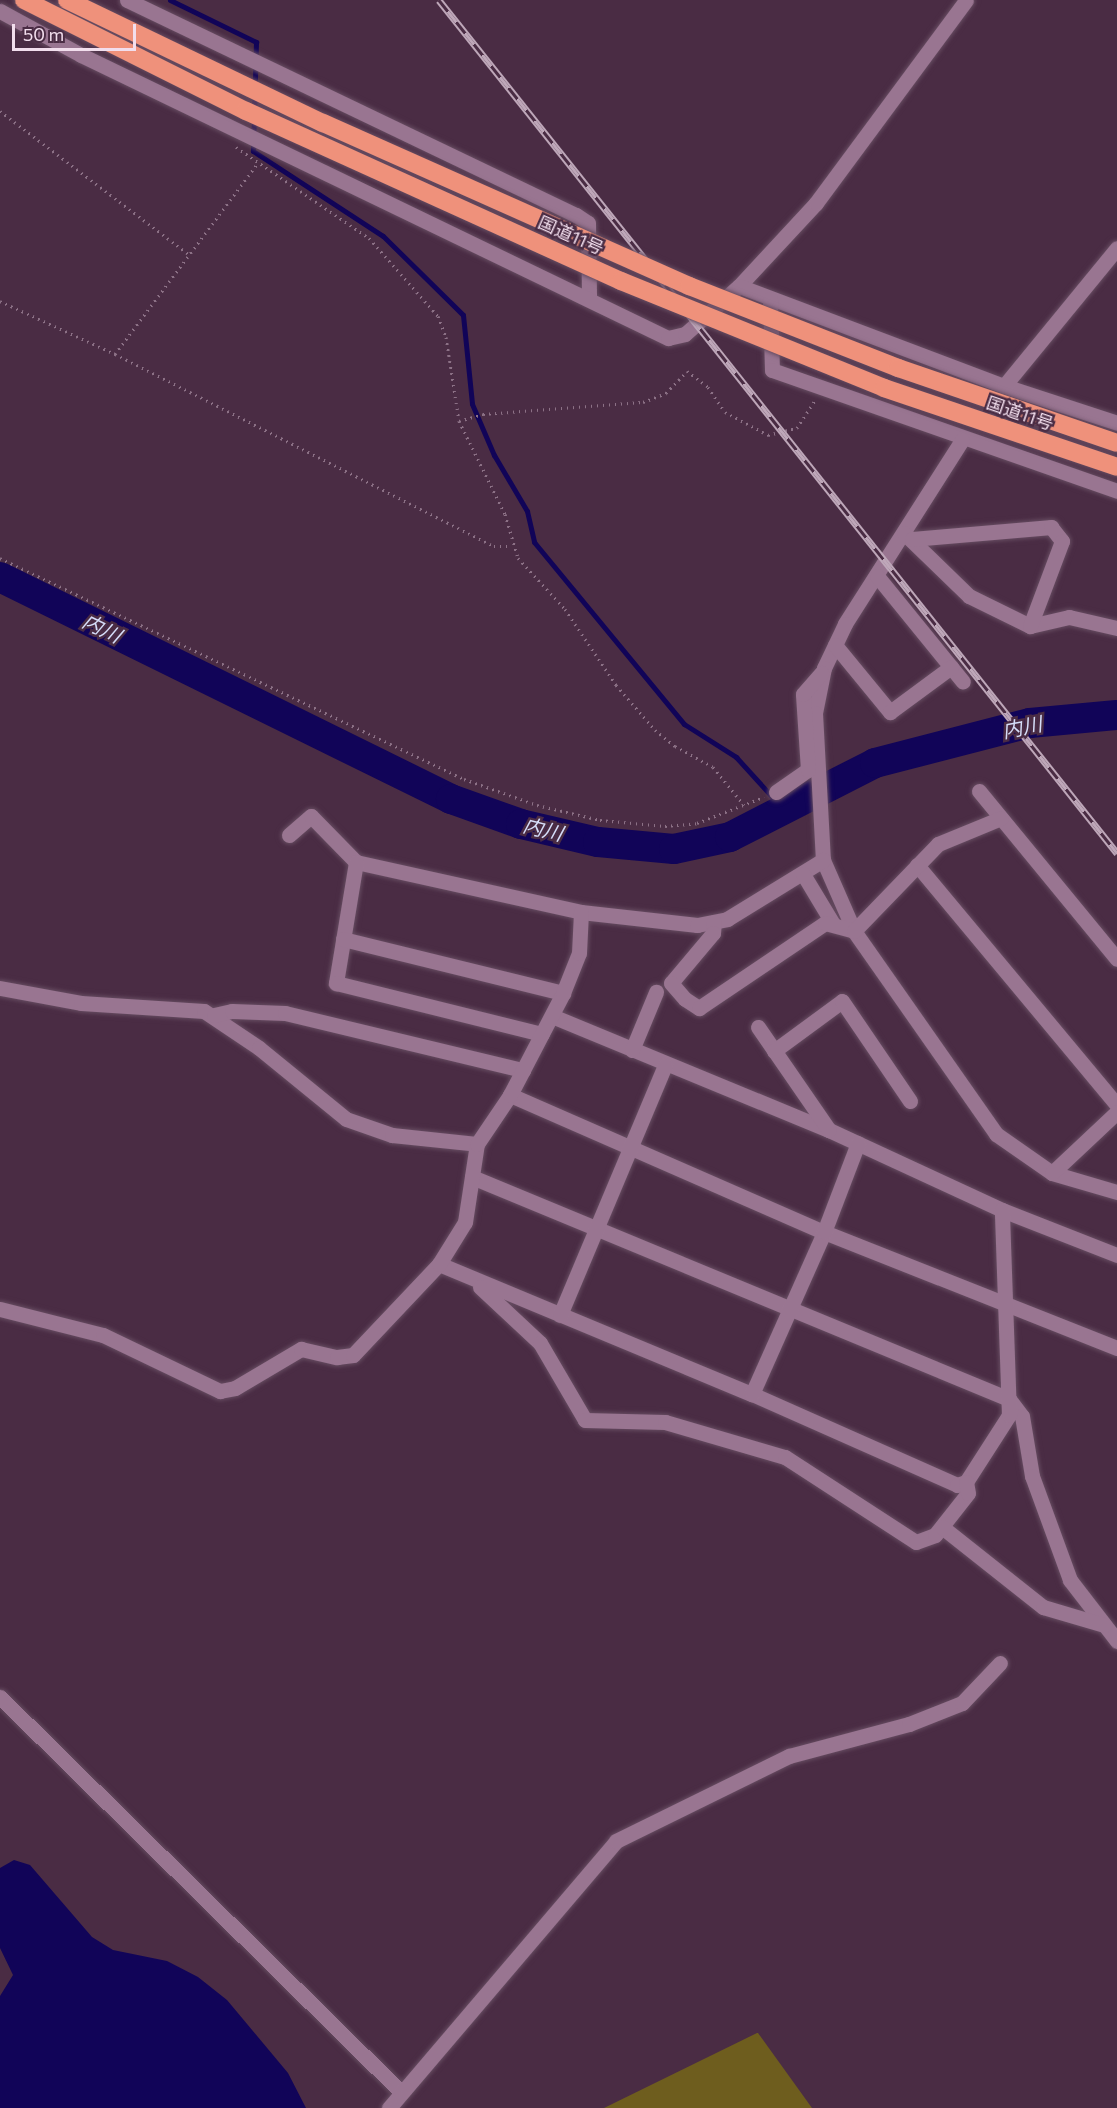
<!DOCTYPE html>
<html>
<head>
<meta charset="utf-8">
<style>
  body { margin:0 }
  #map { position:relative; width:1117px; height:2108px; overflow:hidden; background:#4a2c44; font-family:Commissioner,"Noto Sans JP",sans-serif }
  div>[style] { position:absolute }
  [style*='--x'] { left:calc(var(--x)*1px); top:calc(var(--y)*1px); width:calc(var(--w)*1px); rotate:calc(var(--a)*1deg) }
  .green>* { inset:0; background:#6e5d1e }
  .water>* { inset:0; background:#110458 }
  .stream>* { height:5px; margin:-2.5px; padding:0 2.5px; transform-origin:2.5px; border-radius:2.5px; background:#110458 }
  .river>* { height:30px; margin:-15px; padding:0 15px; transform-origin:15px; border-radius:15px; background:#110458 }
  .path>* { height:3px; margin-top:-1.5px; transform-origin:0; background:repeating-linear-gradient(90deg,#8c7186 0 1.5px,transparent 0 6px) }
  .roads { filter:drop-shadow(0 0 2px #664c61) drop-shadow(0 0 2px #664c61) }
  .minor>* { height:15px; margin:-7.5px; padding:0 7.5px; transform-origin:7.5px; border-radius:7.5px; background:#997591 }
  .rail>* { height:7px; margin-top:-3.5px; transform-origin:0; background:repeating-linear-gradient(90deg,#4a2c44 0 14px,#bea7b9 0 28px); box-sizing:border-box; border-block:2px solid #bea7b9 }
  .bridges { filter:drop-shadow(0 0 2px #664c61) drop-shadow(0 0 2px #664c61) }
  .highway-bridge>* { height:18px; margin:-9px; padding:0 9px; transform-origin:9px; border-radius:9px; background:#ef917b }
  span { translate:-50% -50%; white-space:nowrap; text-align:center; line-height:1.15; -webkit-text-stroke:5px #4a2c44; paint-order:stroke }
  .street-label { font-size:18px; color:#f2deed }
  .water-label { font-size:20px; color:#d5ddf9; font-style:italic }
  .scale { position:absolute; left:12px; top:24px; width:124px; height:27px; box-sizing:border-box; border:3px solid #f2deed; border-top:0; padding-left:8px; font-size:18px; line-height:21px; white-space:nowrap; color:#f2deed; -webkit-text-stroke:4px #4a2c44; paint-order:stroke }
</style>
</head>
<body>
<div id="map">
  <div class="green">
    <div style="clip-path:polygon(758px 2033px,812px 2108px,604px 2108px,757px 2033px)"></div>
  </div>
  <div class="water">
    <div style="clip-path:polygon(14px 1860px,30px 1865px,92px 1937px,113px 1950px,167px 1961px,198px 1977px,227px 2000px,288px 2073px,306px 2108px,0 2108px,0 1996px,13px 1975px,0 1948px,0 1868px)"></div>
  </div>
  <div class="stream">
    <div style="--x:170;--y:0;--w:96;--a:26"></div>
    <div style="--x:256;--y:42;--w:109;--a:91.6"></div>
    <div style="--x:253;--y:151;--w:155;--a:33.2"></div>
    <div style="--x:383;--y:236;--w:112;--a:44.6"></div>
    <div style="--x:463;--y:315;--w:89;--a:84.2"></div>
    <div style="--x:472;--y:404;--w:56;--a:66.7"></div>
    <div style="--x:494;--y:455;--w:65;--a:59.5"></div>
    <div style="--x:527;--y:511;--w:32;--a:77"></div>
    <div style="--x:534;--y:542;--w:236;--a:50.5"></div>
    <div style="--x:684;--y:724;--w:62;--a:32.4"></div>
    <div style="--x:736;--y:757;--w:73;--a:47.8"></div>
  </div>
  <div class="river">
    <div style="--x:0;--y:577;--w:503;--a:26.21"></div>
    <div style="--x:451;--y:799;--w:74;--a:19.7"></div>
    <div style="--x:521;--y:824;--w:79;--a:13.2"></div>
    <div style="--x:598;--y:842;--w:76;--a:5.3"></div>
    <div style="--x:674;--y:849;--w:57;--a:-12.1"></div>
    <div style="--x:730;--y:837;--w:163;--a:-27"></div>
    <div style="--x:875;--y:763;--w:160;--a:-14.5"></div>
    <div style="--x:1030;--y:723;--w:87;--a:-5.3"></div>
  </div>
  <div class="path">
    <div style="--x:0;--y:111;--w:238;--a:37.2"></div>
    <div style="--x:236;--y:147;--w:161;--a:34.4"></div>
    <div style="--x:369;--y:238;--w:104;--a:48.5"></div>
    <div style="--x:438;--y:316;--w:22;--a:69"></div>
    <div style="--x:446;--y:337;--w:85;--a:81.2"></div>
    <div style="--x:459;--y:421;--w:104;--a:63.7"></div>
    <div style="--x:505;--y:514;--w:46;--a:73.5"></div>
    <div style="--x:518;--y:558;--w:69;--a:47.3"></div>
    <div style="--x:565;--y:609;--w:92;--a:56.1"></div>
    <div style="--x:616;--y:685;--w:60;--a:49.1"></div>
    <div style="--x:655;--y:730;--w:26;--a:39"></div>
    <div style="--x:675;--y:746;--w:43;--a:28.9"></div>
    <div style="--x:713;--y:767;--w:49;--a:50.8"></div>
    <div style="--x:0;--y:301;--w:127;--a:24.7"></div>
    <div style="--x:115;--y:354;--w:425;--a:26.9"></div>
    <div style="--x:494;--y:546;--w:18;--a:0"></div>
    <div style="--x:115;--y:354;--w:237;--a:-53.2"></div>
    <div style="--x:459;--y:421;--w:25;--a:-16"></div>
    <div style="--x:483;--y:414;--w:160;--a:-4.3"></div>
    <div style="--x:643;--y:402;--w:25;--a:-21"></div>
    <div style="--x:666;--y:393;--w:30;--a:-46"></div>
    <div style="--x:687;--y:371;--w:26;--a:37"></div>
    <div style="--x:708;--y:387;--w:30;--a:56"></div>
    <div style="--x:725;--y:412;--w:49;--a:28.1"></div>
    <div style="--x:768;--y:435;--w:30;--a:-14"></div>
    <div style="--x:797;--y:428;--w:33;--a:-57"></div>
    <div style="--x:0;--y:558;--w:514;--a:25.47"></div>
    <div style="--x:464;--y:779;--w:77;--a:19.6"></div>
    <div style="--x:537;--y:805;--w:65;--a:13.4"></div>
    <div style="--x:600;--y:820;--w:65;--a:5.3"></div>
    <div style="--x:665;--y:826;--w:32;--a:-5"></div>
    <div style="--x:697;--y:823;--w:72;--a:-21.2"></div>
  </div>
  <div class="roads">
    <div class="minor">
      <div style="--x:127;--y:0;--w:498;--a:25.6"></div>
      <div style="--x:576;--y:215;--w:14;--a:34"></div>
      <div style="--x:588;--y:223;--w:74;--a:89.2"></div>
      <div style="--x:0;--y:11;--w:92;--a:28.5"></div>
      <div style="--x:81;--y:55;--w:652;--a:25.74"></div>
      <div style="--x:668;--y:338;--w:17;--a:-13"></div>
      <div style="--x:685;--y:334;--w:72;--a:-41.6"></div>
      <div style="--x:739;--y:286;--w:113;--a:-47.1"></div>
      <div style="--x:816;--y:203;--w:252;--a:-53.5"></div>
      <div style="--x:739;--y:286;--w:283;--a:20.7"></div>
      <div style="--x:1004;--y:386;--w:119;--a:18.1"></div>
      <div style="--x:770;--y:299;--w:71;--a:88.4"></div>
      <div style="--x:772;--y:370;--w:366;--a:19.3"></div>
      <div style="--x:1004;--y:386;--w:178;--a:-50.7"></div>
      <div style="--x:962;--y:440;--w:218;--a:122.5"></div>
      <div style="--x:845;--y:624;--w:49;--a:115.5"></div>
      <div style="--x:824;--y:668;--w:46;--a:101.3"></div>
      <div style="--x:815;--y:713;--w:147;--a:86.9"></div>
      <div style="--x:823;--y:860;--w:77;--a:66.4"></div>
      <div style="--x:854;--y:931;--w:248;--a:55"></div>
      <div style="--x:996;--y:1134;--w:68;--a:34.9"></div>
      <div style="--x:1052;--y:1173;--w:68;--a:16.3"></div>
      <div style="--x:904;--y:533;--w:91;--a:44.1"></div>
      <div style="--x:969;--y:596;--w:68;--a:26.2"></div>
      <div style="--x:1030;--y:626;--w:40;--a:-13"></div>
      <div style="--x:1069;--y:617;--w:49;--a:12.9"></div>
      <div style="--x:912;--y:539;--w:140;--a:-4.9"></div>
      <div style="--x:1051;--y:527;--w:18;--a:52"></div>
      <div style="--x:1062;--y:541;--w:91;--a:110.6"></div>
      <div style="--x:877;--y:576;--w:136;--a:50.9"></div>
      <div style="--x:835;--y:645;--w:87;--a:50.6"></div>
      <div style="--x:890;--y:712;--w:76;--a:-36.4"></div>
      <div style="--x:979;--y:791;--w:217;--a:50.6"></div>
      <div style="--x:776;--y:792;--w:39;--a:-35"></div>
      <div style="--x:808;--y:770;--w:76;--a:-93.8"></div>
      <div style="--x:803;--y:694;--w:28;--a:-49"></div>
      <div style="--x:289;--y:835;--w:29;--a:-41"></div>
      <div style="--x:311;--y:816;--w:64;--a:45.6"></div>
      <div style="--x:356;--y:862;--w:230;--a:12.5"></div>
      <div style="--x:581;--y:912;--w:117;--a:6.4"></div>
      <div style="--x:697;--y:925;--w:31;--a:-11"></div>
      <div style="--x:727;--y:919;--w:113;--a:-31.6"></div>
      <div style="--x:356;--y:862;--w:123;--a:99.4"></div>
      <div style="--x:336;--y:983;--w:212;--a:13.9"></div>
      <div style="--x:917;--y:865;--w:312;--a:50.2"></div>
      <div style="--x:803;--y:874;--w:58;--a:59"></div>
      <div style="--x:714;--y:922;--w:11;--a:95"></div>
      <div style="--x:713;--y:933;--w:65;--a:130"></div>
      <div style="--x:671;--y:983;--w:21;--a:49"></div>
      <div style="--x:685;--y:999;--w:17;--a:33"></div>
      <div style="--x:699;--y:1008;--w:152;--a:-34"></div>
      <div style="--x:825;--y:923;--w:30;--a:15"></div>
      <div style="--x:854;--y:931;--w:121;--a:-46"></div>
      <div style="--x:938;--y:844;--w:68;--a:-22.4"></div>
      <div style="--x:343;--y:939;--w:227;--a:13.8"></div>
      <div style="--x:0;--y:988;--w:82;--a:10.5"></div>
      <div style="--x:81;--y:1003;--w:123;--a:3.7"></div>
      <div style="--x:204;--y:1011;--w:66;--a:33.9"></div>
      <div style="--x:259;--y:1048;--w:112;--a:39.2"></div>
      <div style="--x:346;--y:1119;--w:49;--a:19.2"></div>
      <div style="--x:392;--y:1135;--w:85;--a:6"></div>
      <div style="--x:214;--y:1015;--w:18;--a:-13"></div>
      <div style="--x:232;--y:1011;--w:53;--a:2.2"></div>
      <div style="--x:285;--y:1013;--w:245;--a:13.5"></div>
      <div style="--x:552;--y:1016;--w:300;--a:22.4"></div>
      <div style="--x:829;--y:1130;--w:191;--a:24.8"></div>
      <div style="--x:1002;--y:1210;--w:123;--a:21.4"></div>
      <div style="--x:758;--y:1027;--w:125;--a:55.4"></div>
      <div style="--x:632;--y:1050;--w:63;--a:-67.5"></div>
      <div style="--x:774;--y:1051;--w:84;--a:-36.3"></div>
      <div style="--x:842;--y:1001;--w:121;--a:55.8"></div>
      <div style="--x:510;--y:1095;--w:343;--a:23.6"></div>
      <div style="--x:824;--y:1232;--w:315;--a:21.6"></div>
      <div style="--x:1052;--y:1173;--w:89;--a:-43.2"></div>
      <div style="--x:472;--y:1177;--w:581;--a:22.46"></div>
      <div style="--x:1009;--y:1399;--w:21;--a:53"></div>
      <div style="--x:1022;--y:1416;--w:61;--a:80.5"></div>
      <div style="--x:1032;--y:1476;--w:111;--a:69.9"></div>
      <div style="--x:1070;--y:1580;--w:77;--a:52.4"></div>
      <div style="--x:439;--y:1264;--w:339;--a:22.6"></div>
      <div style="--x:752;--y:1394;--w:224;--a:23.9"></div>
      <div style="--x:957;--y:1485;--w:9;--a:-18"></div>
      <div style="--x:966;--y:1482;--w:80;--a:-57.3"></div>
      <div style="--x:1009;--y:1415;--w:205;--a:-92"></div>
      <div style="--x:480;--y:1287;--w:82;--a:43"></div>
      <div style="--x:540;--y:1343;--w:89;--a:59.7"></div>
      <div style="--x:585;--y:1420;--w:80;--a:1.4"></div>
      <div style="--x:665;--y:1422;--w:125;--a:16.3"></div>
      <div style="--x:785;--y:1457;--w:156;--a:33"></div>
      <div style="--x:916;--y:1542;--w:20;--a:-20"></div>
      <div style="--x:935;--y:1535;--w:53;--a:-51.8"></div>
      <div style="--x:968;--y:1493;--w:11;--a:-100"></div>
      <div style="--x:0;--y:1309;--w:106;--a:14.2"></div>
      <div style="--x:103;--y:1335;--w:130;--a:25.6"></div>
      <div style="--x:220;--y:1391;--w:15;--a:-11"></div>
      <div style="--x:235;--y:1388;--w:77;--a:-30.6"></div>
      <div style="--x:301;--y:1349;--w:37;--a:13"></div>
      <div style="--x:337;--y:1357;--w:16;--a:-7"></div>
      <div style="--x:353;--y:1355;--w:125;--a:-46.6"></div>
      <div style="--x:439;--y:1264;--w:49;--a:-58.2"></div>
      <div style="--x:465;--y:1222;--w:79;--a:-81.3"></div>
      <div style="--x:477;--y:1144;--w:59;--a:-56"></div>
      <div style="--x:510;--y:1095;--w:115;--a:-62.5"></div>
      <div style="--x:563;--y:993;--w:43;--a:-68.2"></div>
      <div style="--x:579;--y:953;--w:41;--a:-87.2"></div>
      <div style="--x:560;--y:1315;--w:271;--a:-67.2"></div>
      <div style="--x:752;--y:1394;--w:177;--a:-66"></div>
      <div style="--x:824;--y:1232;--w:95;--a:-69.1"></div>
      <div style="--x:942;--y:1527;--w:129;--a:38.4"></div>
      <div style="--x:1043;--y:1607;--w:64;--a:16.4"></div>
      <div style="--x:0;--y:1697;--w:563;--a:44.57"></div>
      <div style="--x:389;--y:2108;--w:350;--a:-49.6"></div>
      <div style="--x:616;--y:1841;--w:193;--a:-26.2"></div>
      <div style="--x:789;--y:1756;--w:124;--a:-14.9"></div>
      <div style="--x:909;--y:1724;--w:57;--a:-21.6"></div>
      <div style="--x:962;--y:1703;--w:55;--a:-46.5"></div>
    </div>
  </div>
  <div class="rail">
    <div style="--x:439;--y:0;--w:1090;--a:51.52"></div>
  </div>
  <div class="bridges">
    <div class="highway-bridge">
      <div style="--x:24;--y:0;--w:248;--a:26.6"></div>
      <div style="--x:246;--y:111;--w:412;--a:24.4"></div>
      <div style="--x:621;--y:281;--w:284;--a:22.1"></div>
      <div style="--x:884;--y:388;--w:246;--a:18.7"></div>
      <div style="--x:67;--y:0;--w:284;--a:25.7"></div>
      <div style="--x:323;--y:123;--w:401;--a:24"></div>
      <div style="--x:689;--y:286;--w:225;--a:21.4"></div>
      <div style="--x:898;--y:368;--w:231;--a:18.9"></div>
    </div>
  </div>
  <div class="street-label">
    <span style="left:571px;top:235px;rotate:24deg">国道11号</span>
    <span style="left:1020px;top:413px;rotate:19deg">国道11号</span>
  </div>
  <div class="water-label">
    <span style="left:102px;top:628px;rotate:26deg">内川</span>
    <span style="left:1022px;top:727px;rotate:-11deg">内川</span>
    <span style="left:543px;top:829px;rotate:14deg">内川</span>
  </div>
  <div class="scale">50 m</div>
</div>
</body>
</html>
